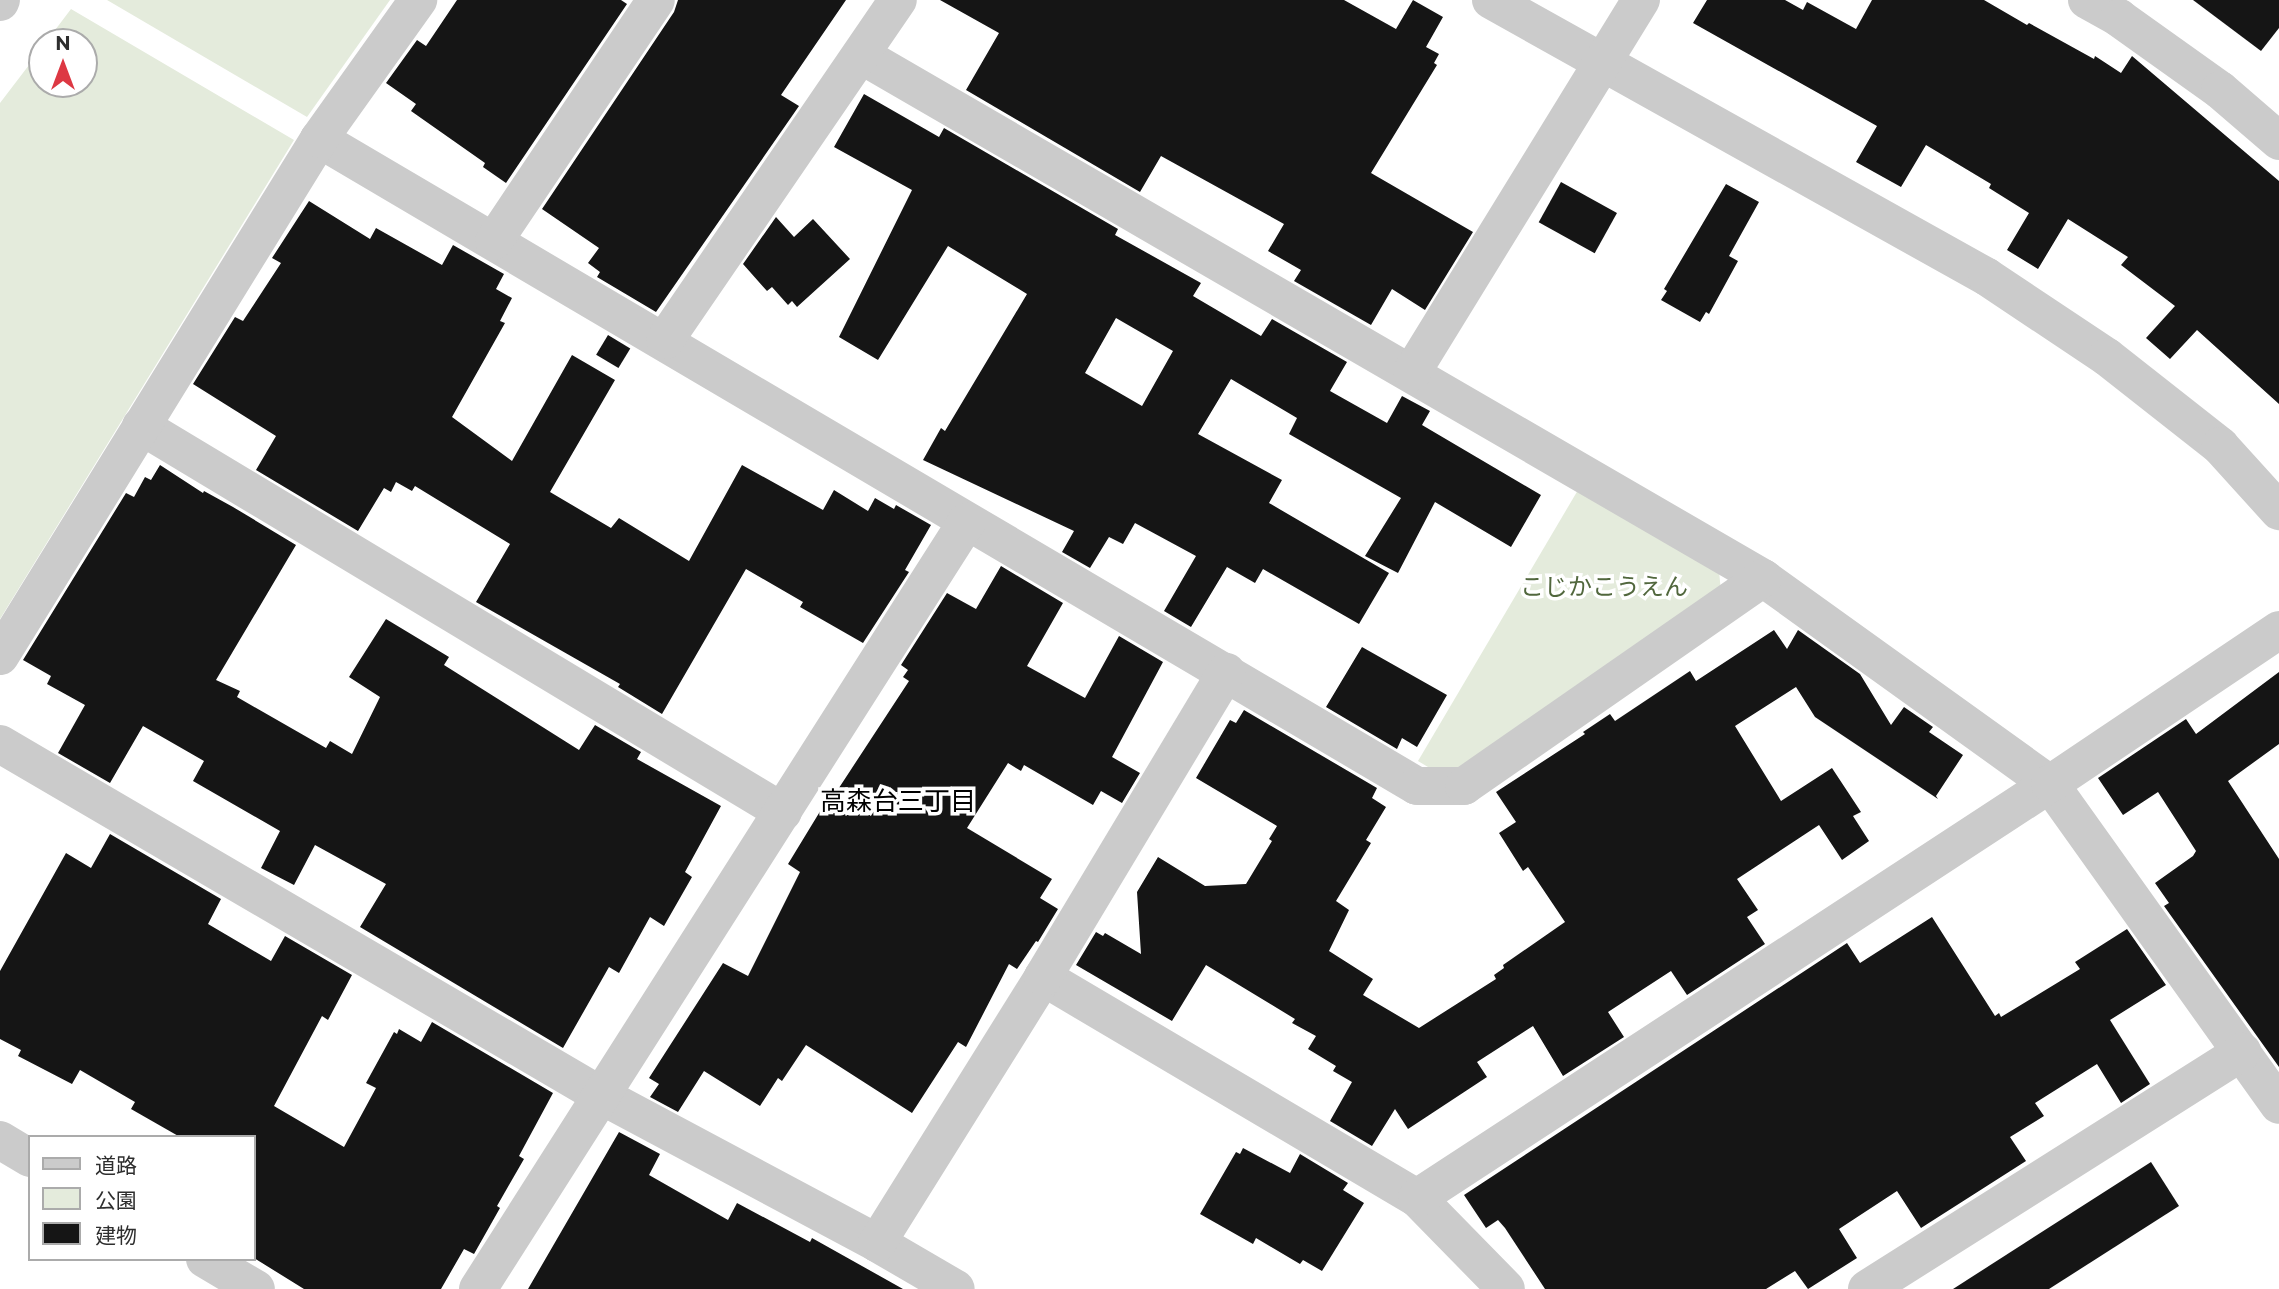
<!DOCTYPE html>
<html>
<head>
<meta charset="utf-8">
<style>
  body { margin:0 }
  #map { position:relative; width:2279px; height:1289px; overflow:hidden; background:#fff; font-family:Montserrat,"Noto Sans JP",sans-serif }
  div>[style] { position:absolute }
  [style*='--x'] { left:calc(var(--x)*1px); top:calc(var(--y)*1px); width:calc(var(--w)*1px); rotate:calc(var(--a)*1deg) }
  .green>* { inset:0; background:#e4ebdc }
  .building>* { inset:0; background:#151515; transform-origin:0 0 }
  .minor>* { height:38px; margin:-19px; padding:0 19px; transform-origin:19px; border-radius:19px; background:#cbcbcb }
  span { translate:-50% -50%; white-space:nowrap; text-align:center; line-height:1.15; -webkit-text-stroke:7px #fff; paint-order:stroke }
  .park-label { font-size:24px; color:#51673d }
  .neighbourhood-label { font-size:26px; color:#000 }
  .legend { position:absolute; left:28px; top:1135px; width:228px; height:126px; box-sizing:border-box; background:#fff; border:2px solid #ababab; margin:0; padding:9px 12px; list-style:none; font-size:21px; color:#2e2e2e }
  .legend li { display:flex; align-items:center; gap:14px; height:35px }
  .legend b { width:35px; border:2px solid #ababab }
  .north { position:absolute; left:28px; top:28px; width:70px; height:70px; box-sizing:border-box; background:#fff; border:2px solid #ababab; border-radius:50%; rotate:0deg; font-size:19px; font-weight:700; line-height:28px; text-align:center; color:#2e2e2e }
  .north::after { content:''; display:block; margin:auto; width:24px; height:32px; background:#dd3843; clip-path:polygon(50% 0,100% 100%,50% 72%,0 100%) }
</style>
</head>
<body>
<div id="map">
  <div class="green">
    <div style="clip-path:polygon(107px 0,390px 0,307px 117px)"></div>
    <div style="clip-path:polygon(71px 9px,294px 140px,0 619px,0 103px,42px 48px,42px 84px,84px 84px,84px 42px,46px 42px)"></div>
    <div style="clip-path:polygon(1578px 490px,1719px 571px,1721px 592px,1453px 771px,1433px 770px,1418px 761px)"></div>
  </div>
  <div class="building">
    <div style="clip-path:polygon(457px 0,621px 0,627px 4px,506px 183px,483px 167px,485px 163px,411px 111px,416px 104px,386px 83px,417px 40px,426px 46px)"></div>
    <div style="clip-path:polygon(678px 0,846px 0,781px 95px,799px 106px,656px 312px,597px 277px,600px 272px,588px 263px,599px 248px,542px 209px,674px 12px)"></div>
    <div style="clip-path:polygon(940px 0,1344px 0,1396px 29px,1413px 0,1443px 17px,1426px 47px,1439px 54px,1434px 63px,1437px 65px,1371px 173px,1473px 232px,1425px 310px,1392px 289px,1371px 325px,1294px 281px,1301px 270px,1268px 251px,1284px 224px,1161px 156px,1140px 192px,966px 90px,999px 33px)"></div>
    <div style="clip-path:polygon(1707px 0,1785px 0,1803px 10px,1807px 2px,1856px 29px,1872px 0,1984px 0,2027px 25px,2029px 23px,2094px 59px,2095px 56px,2121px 73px,2132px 56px,2279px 181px,2279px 404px,2197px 330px,2170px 359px,2146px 338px,2175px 306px,2121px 265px,2128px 257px,2068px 219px,2038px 269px,2007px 250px,2029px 213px,1989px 188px,1991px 184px,1926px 145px,1901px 187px,1856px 162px,1877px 126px,1693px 23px)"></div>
    <div style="clip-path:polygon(2193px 0,2279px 0,2279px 28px,2261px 51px)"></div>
    <div style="clip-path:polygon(evenodd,864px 94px,939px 137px,944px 128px,1118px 229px,1115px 235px,1201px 283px,1193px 296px,1261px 336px,1272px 319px,1347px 362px,1330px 391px,1387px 423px,1402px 396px,1430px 411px,1422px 425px,1541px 495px,1511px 547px,1435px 502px,1398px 573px,1365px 556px,1401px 498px,1289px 434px,1297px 418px,1231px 379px,1198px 434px,1282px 480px,1269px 503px,1389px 573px,1359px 624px,1263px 569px,1255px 583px,1227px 567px,1191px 627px,1164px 611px,1196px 556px,1135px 523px,1123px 544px,1109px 537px,1090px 568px,1062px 552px,1074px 531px,923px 460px,941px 428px,945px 431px,1027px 294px,948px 246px,878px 360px,839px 337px,912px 190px,834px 147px,864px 94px,1116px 318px,1173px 351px,1142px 406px,1085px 373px,1116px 318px)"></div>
    <div style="left:1561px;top:182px;width:64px;height:46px;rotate:29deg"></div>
    <div style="clip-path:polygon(1726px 184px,1759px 202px,1729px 256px,1738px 261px,1709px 314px,1706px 312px,1700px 322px,1661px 300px,1667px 291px,1664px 289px)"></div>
    <div style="clip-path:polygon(309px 201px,370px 239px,376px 228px,442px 265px,453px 245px,504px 274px,496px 289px,512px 298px,500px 321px,505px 323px,452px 417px,512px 461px,572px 355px,615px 380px,550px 492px,611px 528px,619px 518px,689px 561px,742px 465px,823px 510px,834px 490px,868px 511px,875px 498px,894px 509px,896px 505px,931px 525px,905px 570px,909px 572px,863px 643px,800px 607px,803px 602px,746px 569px,662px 714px,618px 687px,620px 684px,476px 602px,510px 544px,415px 486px,412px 491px,396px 482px,391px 492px,384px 488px,358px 531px,256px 470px,276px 436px,193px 384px,235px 317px,243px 321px,281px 263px,272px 258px)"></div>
    <div style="clip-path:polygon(776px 217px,794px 237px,813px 219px,850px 259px,797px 307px,792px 301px,788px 305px,772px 287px,767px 291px,743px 264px)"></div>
    <div style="left:608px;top:335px;width:26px;height:23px;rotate:31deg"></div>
    <div style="clip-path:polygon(160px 465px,203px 493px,204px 491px,233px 507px,296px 545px,216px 680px,240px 691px,237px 697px,326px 748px,330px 741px,352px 754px,380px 697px,349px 677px,386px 619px,449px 657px,444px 665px,579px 750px,595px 725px,641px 752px,637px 759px,721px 806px,685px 872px,692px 877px,664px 926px,650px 917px,619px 973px,609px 967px,563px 1048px,360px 927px,386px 884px,315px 845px,294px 885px,261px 868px,280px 831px,193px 781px,204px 761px,143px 726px,110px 783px,58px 753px,85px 705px,47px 684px,51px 676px,23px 660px,126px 493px,134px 497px,145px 477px,151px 480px)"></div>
    <div style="clip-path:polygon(1001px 566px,1063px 603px,1027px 666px,1085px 698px,1119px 636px,1163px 662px,1112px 757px,1140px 773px,1122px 803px,1101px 791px,1093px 805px,1024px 765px,1021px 771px,1008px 763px,967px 828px,1052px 879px,1040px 898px,1058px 909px,1038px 942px,1036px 941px,1017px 969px,1009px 964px,966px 1047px,958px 1042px,912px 1113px,806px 1045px,782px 1081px,778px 1078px,760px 1106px,704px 1071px,678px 1112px,650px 1097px,659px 1084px,649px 1078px,723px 963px,748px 976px,800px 872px,788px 864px,830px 795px,833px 797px,909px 681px,903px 677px,908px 670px,901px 665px,947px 593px,976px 609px)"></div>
    <div style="clip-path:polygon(1774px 630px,1787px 649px,1798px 630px,1860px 674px,1891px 725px,1904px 707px,1933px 727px,1929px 732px,1963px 755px,1936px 796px,1938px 799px,1815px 717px,1796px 687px,1735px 726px,1781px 801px,1832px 768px,1861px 812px,1853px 816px,1869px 841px,1842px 860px,1819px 825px,1737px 879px,1758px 910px,1747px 917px,1765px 944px,1687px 995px,1671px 971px,1608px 1012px,1624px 1037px,1563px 1076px,1533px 1026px,1477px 1062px,1487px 1077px,1408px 1129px,1395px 1109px,1372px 1146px,1330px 1121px,1352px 1082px,1333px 1071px,1336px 1066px,1308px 1049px,1316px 1036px,1292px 1023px,1295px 1019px,1206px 965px,1172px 1021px,1076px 965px,1096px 932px,1103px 936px,1105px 933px,1141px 954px,1137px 892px,1158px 857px,1205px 886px,1246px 884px,1272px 841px,1269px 839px,1277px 826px,1196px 778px,1230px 720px,1236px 723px,1244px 710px,1377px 788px,1372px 798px,1386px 807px,1366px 840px,1371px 843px,1336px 901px,1349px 910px,1329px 951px,1373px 979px,1363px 995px,1419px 1028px,1496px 979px,1494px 975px,1504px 968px,1503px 965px,1565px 922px,1528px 867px,1523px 871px,1499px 833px,1516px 822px,1496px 792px,1585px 734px,1583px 732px,1610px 714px,1615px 721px,1690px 671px,1696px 681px)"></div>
    <div style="clip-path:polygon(1362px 647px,1447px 695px,1417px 747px,1402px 738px,1397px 749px,1326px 707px)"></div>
    <div style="clip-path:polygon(2279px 672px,2279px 744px,2228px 781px,2279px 859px,2279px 1067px,2164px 906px,2169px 903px,2155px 883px,2193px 856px,2196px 851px,2158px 792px,2123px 815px,2098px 778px,2186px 719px,2196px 734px)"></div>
    <div style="clip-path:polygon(110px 834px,221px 899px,208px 924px,271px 961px,285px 936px,352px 975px,328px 1020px,322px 1016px,274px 1106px,344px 1147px,376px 1088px,366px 1083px,394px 1032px,397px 1034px,399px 1029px,421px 1042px,432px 1022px,553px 1093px,519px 1156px,524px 1159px,497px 1206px,500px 1208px,474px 1254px,464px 1249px,441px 1289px,304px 1289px,254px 1258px,254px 1137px,180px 1137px,131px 1109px,135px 1102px,80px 1070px,72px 1084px,18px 1056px,21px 1050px,0 1039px,0 971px,66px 853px,91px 868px)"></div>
    <div style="clip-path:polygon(1932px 917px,1995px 1016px,1999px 1013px,2001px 1017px,2080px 969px,2075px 962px,2127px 929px,2166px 985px,2110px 1020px,2150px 1084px,2121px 1103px,2097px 1064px,2035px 1103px,2044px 1116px,2010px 1137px,2026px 1161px,1921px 1228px,1897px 1191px,1839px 1229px,1857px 1258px,1808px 1289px,1795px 1271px,1766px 1289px,1545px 1289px,1505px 1228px,1498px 1220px,1486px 1228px,1464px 1195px,1847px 943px,1860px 963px)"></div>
    <div style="clip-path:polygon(619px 1132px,660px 1154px,649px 1175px,728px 1220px,737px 1203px,810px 1242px,812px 1238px,903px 1289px,528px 1289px)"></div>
    <div style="clip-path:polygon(1243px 1148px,1290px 1173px,1300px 1154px,1348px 1183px,1343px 1190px,1364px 1203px,1322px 1271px,1303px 1260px,1300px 1264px,1256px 1238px,1253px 1244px,1200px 1214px,1236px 1152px,1240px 1154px)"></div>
    <div style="clip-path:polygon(2151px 1162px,2179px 1206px,2049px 1289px,1953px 1289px)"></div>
  </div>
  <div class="minor">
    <div style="--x:1491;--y:0;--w:568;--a:29.18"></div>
    <div style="--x:1987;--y:277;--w:144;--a:33.7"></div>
    <div style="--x:2107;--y:357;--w:144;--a:38.2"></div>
    <div style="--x:2220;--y:446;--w:88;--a:47.8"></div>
    <div style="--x:2087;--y:0;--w:37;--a:29"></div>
    <div style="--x:2119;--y:18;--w:124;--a:35.5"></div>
    <div style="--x:2220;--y:90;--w:78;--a:40.8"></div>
    <div style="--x:0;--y:2;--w:2;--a:-63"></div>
    <div style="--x:861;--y:55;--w:1043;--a:30.11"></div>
    <div style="--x:1763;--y:578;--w:353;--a:35.7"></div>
    <div style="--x:2050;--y:784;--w:394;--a:54.5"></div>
    <div style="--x:319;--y:139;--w:1274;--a:30.51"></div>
    <div style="--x:1417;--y:786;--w:47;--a:0"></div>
    <div style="--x:1464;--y:786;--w:364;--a:-34.8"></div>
    <div style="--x:494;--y:241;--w:290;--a:-56.1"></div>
    <div style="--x:665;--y:340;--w:412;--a:-55.6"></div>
    <div style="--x:1412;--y:372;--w:437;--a:-58.4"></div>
    <div style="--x:141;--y:426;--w:749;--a:31.02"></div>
    <div style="--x:0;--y:656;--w:607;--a:-58.32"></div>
    <div style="--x:319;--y:139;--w:171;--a:-54.5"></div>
    <div style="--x:0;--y:744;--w:697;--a:30.32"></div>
    <div style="--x:602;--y:1096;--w:312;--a:28.1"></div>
    <div style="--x:877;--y:1243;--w:91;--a:30.2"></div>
    <div style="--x:1043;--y:977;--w:434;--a:30.6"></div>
    <div style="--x:1417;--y:1198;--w:127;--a:45.6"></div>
    <div style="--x:0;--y:1140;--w:35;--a:31"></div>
    <div style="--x:1417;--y:1198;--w:756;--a:-33.19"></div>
    <div style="--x:2050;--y:784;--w:276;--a:-33.9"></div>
    <div style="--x:877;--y:1243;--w:314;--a:-58"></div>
    <div style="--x:1043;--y:977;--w:356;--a:-59"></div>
    <div style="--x:205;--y:1259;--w:59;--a:30.5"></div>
    <div style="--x:478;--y:1289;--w:910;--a:-57.51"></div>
    <div style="--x:1867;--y:1289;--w:444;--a:-32.3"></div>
  </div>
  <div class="park-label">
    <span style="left:1604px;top:587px">こじかこうえん</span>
  </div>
  <div class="neighbourhood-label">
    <span style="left:898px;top:802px">高森台三丁目</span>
  </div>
  <ul class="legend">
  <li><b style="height:9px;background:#cbcbcb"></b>道路</li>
  <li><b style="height:19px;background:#e4ebdc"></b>公園</li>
  <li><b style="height:19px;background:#151515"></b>建物</li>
  </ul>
  <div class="north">N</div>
</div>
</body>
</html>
